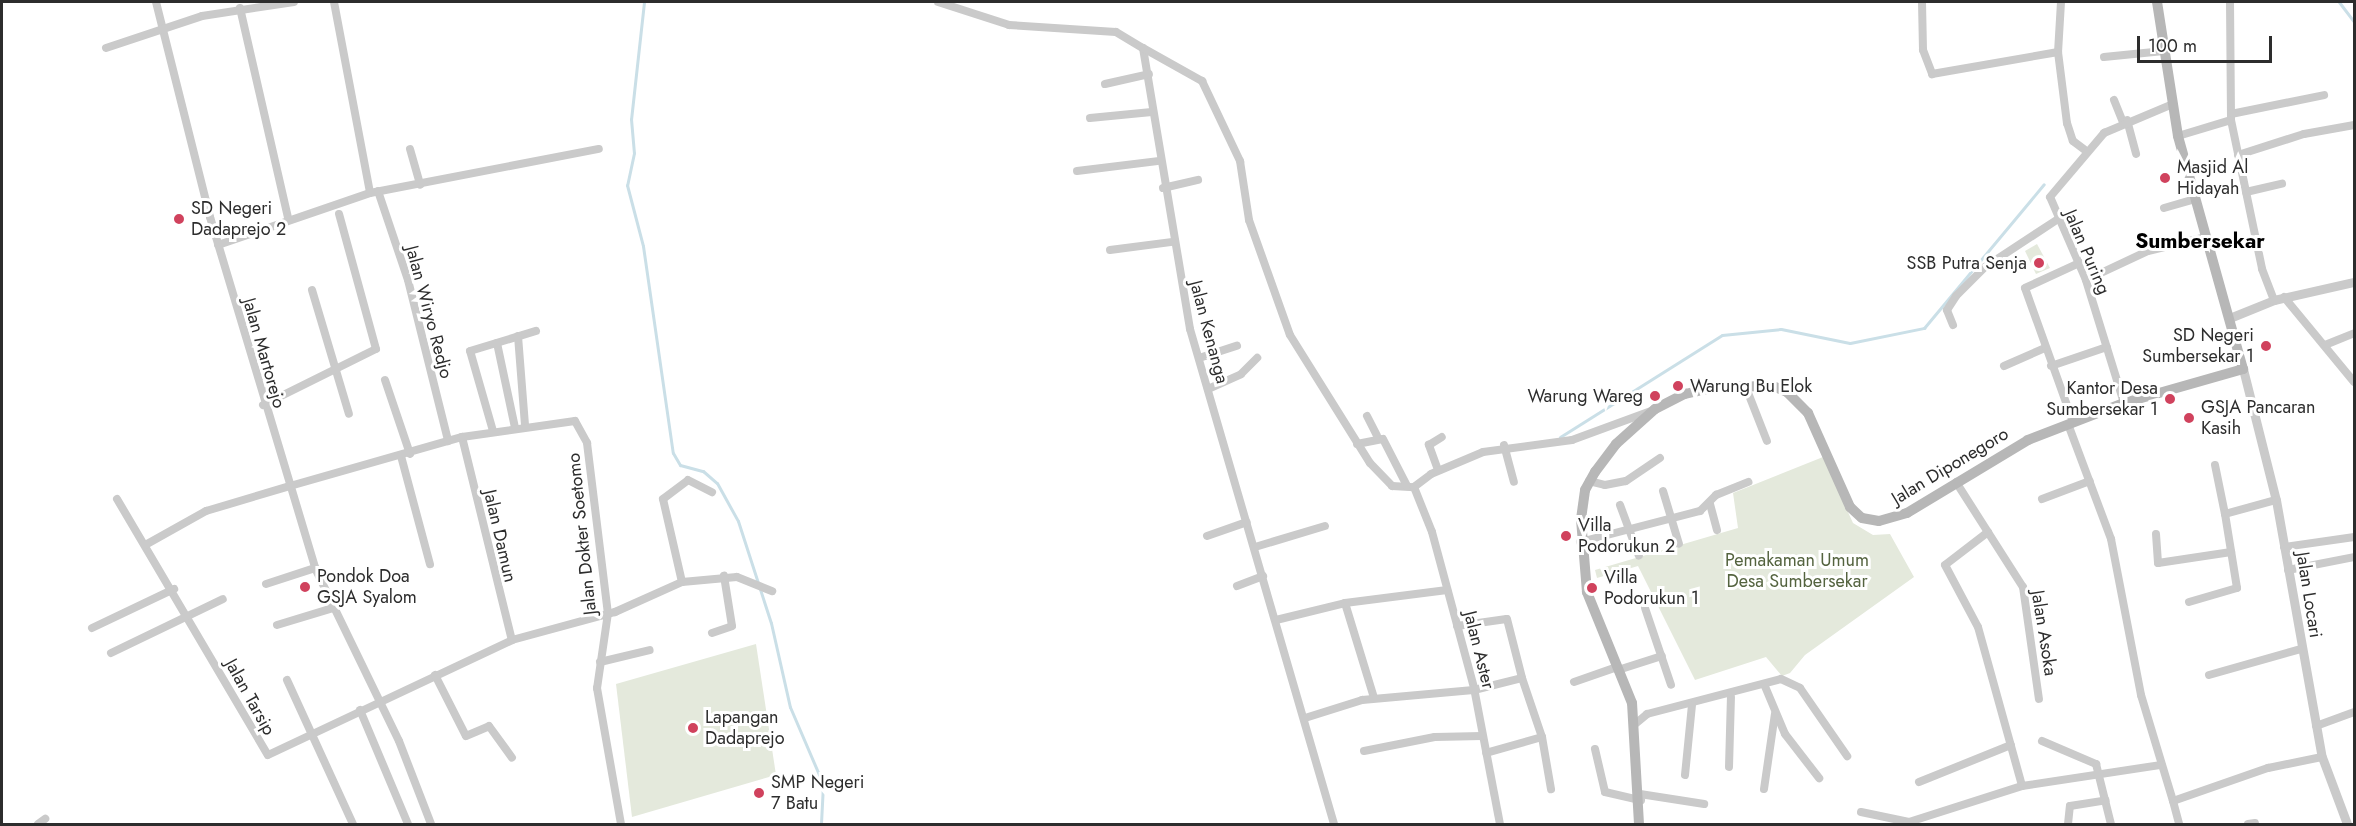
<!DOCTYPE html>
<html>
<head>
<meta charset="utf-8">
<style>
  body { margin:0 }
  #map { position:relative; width:2356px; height:826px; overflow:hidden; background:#fff; font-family:Jost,sans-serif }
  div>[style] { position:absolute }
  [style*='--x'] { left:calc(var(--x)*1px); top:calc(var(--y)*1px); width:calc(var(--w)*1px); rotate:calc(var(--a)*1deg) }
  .green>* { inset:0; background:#e4e9dc }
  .stream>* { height:3px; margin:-1.5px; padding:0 1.5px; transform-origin:1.5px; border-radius:1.5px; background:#cadfe7 }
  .minor>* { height:8px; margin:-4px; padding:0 4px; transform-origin:4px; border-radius:4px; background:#cacaca }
  .tertiary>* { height:9px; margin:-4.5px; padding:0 4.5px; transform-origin:4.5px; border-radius:4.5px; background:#cacaca }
  .secondary>* { height:10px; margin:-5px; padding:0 5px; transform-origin:5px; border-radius:5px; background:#b7b7b7 }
  .dots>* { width:16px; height:16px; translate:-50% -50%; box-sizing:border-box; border:3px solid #fff; border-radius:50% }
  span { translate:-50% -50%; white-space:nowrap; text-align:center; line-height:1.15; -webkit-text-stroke:6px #fff; paint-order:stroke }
  .poi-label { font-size:18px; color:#2d2d2d }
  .left { translate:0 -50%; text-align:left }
  .right { translate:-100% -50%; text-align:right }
  .street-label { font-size:18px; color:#2d2d2d }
  .park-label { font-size:18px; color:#54633f }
  .quarter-label { font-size:21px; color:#000; font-weight:700 }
  .frame { position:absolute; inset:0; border:3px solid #2d2d2d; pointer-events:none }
  .scale { position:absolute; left:2137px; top:36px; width:135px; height:27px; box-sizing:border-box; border:3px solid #2d2d2d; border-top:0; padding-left:8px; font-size:18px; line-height:21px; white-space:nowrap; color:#2d2d2d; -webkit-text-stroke:4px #fff; paint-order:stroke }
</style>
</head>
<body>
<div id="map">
  <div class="green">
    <div style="clip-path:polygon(2037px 244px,2050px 268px,2036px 274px,2025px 251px)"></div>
    <div style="clip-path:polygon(1823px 457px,1853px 523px,1873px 535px,1890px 534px,1914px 577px,1805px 655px,1790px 673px,1782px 676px,1766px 657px,1695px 680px,1638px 566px,1597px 578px,1595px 570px,1738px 528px,1733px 493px)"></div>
    <div style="clip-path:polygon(756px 644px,776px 775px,632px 817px,616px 684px)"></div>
  </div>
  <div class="stream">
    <div style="--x:644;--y:2;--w:118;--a:96.3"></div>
    <div style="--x:631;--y:119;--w:34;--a:85"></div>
    <div style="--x:634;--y:153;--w:33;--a:102"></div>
    <div style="--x:627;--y:185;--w:63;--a:75.3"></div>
    <div style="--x:643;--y:246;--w:209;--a:81.8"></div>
    <div style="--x:673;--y:453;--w:14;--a:60"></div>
    <div style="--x:680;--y:465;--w:24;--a:15"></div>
    <div style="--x:703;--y:471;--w:18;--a:41"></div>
    <div style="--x:717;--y:483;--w:43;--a:61.1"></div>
    <div style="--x:738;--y:521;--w:107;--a:72.1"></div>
    <div style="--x:771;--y:623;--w:86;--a:77.3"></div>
    <div style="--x:790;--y:707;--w:84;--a:66.8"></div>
    <div style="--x:823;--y:784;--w:40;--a:92.9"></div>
    <div style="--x:2339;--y:2;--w:25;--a:53"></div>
    <div style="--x:1560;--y:437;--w:191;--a:-32.2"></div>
    <div style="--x:1722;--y:335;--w:59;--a:-5.8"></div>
    <div style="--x:1781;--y:329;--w:70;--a:11.5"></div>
    <div style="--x:1850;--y:343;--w:76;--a:-11.5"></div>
    <div style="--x:1924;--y:328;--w:187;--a:-50.2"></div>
  </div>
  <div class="minor">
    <div style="--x:156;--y:2;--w:222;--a:75.9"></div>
    <div style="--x:210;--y:217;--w:366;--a:73.3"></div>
    <div style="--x:315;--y:568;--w:192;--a:64.1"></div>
    <div style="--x:399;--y:741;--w:89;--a:68.9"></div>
    <div style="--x:334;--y:2;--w:194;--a:79.3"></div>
    <div style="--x:938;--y:2;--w:75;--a:17.9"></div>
    <div style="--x:1009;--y:25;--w:107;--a:3.7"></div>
    <div style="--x:1116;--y:32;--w:31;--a:31"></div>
    <div style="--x:1143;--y:48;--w:285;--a:80.5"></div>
    <div style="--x:1190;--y:329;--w:516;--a:73.78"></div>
    <div style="--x:1922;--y:2;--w:48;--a:88.8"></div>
    <div style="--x:1923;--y:50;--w:26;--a:69"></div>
    <div style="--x:1932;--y:74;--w:128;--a:-9.9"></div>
    <div style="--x:2061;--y:2;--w:50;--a:93.4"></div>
    <div style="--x:2058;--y:52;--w:72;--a:82.8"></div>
    <div style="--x:2067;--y:123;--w:19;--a:72"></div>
    <div style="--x:2073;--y:141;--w:15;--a:37"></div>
    <div style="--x:2230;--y:2;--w:118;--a:89.5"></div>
    <div style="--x:2231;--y:120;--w:152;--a:78.2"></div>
    <div style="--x:2262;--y:269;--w:33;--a:69"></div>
    <div style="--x:240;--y:8;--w:215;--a:77.1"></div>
    <div style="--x:106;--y:48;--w:101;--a:-18.4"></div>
    <div style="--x:202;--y:16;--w:93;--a:-8.7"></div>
    <div style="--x:1143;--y:48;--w:68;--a:29.2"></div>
    <div style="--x:1202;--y:81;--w:89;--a:64.6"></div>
    <div style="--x:1240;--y:161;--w:60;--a:81.3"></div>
    <div style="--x:1249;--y:220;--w:122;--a:70.4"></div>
    <div style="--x:1290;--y:335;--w:151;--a:58"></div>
    <div style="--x:1370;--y:463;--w:32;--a:46"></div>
    <div style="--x:1392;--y:486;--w:22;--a:3"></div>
    <div style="--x:2104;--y:57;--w:60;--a:-5.7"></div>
    <div style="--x:1105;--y:84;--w:45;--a:-12.8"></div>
    <div style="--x:2114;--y:100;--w:24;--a:68"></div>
    <div style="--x:2231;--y:114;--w:95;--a:-11.5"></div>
    <div style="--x:1090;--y:118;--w:62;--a:-5.5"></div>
    <div style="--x:2127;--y:120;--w:35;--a:75"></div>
    <div style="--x:2178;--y:136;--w:55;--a:-16.8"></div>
    <div style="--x:410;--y:149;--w:37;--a:74"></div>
    <div style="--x:2238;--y:155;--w:69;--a:-17.7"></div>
    <div style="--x:2304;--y:134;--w:51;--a:-10.2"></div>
    <div style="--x:1077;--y:171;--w:83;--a:-7"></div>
    <div style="--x:1163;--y:188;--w:36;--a:-13"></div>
    <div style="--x:378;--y:191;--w:94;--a:71.4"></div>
    <div style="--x:408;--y:280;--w:166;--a:76"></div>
    <div style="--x:2246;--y:192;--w:37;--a:-13"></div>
    <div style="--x:2164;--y:208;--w:32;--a:-16"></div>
    <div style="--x:218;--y:245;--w:161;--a:-18.9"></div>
    <div style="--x:370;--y:193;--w:233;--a:-10.9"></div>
    <div style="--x:1110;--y:250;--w:63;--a:-7.4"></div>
    <div style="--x:2086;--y:280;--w:68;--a:-25.1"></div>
    <div style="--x:2148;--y:251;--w:60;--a:-13.6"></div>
    <div style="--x:312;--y:290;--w:129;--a:73.4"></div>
    <div style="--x:2284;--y:297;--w:110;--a:50.5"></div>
    <div style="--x:1953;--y:325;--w:16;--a:-112"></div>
    <div style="--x:1947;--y:310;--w:17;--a:-57"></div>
    <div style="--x:1956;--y:296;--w:41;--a:-45"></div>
    <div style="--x:1985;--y:267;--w:87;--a:-33.3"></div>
    <div style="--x:518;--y:336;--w:89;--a:85.5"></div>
    <div style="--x:497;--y:343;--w:87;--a:78"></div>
    <div style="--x:2325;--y:345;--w:31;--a:-22"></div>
    <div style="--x:1199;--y:358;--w:40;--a:-18"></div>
    <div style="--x:2004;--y:366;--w:45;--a:-23.7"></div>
    <div style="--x:2051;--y:366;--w:59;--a:-18.7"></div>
    <div style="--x:385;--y:380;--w:78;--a:71.3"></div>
    <div style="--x:1745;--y:385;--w:60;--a:68.6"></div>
    <div style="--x:1208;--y:389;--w:36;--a:-24"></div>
    <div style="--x:1241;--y:374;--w:23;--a:-45"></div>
    <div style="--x:2124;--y:403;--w:129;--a:-107.2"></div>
    <div style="--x:2086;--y:280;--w:90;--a:-113.4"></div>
    <div style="--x:2050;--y:197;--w:84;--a:-49.8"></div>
    <div style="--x:2104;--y:133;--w:75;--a:-22.8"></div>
    <div style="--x:263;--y:405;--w:126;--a:-26.4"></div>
    <div style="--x:376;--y:349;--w:140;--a:-105.3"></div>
    <div style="--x:1367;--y:416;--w:22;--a:63"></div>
    <div style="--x:2073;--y:422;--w:142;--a:-109.7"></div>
    <div style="--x:2025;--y:288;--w:60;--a:-24.8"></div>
    <div style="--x:2068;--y:424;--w:123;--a:69.5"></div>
    <div style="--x:2111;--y:539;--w:159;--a:79.1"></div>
    <div style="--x:2141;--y:695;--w:111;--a:73.2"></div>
    <div style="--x:2173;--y:801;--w:101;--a:-19.2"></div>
    <div style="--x:2268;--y:768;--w:55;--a:-11.5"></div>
    <div style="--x:493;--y:431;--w:83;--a:-106"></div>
    <div style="--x:470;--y:351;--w:69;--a:-16.9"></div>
    <div style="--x:462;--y:437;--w:209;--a:76.2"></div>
    <div style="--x:1357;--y:444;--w:26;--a:-11"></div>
    <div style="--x:1383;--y:439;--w:53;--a:62.9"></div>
    <div style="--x:1504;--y:445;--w:38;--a:75"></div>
    <div style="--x:401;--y:456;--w:112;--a:75"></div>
    <div style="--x:2215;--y:465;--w:50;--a:78.5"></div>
    <div style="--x:1438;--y:470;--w:27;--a:-110"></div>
    <div style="--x:1429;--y:445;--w:15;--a:-32"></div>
    <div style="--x:1589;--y:481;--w:16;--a:14"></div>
    <div style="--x:1605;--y:485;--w:21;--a:-11"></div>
    <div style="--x:1626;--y:481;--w:41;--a:-34.1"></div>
    <div style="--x:1956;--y:482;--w:125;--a:57.5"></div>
    <div style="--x:2023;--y:587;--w:113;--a:81.9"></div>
    <div style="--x:1414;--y:487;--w:48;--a:68.2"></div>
    <div style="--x:1432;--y:532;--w:162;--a:74.9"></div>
    <div style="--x:1474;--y:688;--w:138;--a:79.2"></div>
    <div style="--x:1414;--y:487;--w:21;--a:-37"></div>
    <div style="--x:1431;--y:474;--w:56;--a:-22.9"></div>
    <div style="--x:1483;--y:452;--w:90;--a:-7.7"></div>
    <div style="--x:1572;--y:440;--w:87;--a:-20.1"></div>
    <div style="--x:1663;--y:491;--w:55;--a:73.2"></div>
    <div style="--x:117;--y:499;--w:297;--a:59.5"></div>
    <div style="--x:268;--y:755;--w:270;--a:-25.2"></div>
    <div style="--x:512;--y:640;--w:107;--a:-15.2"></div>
    <div style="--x:615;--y:612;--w:73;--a:-24.1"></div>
    <div style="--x:682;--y:582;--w:55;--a:-5.2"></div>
    <div style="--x:737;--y:577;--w:38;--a:22"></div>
    <div style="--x:2042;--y:499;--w:51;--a:-20.6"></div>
    <div style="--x:1710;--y:504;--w:27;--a:75"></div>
    <div style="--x:1620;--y:505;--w:54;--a:69.6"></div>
    <div style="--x:1988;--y:532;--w:54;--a:142.5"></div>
    <div style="--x:1945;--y:565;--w:70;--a:62"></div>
    <div style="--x:1978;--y:627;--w:165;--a:74.5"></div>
    <div style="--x:2156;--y:534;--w:29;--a:86"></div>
    <div style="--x:2158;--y:563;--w:74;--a:-8.6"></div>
    <div style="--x:1207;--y:536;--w:42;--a:-19.3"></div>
    <div style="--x:1580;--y:542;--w:124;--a:-14.5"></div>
    <div style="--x:1700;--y:511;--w:23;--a:-45"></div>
    <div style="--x:1716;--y:495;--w:35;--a:-22"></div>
    <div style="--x:147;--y:544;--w:68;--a:-29.2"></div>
    <div style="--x:206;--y:511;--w:88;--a:-16.6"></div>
    <div style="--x:290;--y:486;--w:179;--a:-15.9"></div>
    <div style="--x:462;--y:437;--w:114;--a:-8.1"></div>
    <div style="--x:575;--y:421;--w:25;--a:61"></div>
    <div style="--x:587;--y:443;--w:171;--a:83"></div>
    <div style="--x:608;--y:613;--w:76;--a:98.3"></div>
    <div style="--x:597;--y:688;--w:138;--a:80"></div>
    <div style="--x:1255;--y:547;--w:73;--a:-16.7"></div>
    <div style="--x:2284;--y:547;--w:71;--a:-8.1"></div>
    <div style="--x:2288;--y:570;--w:67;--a:-11.1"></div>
    <div style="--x:682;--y:582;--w:85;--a:-102.9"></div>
    <div style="--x:663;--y:499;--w:31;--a:-37"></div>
    <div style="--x:688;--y:480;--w:27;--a:27"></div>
    <div style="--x:266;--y:584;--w:52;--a:-18.1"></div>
    <div style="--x:1237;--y:586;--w:28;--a:-21"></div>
    <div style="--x:2189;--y:602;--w:50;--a:-16.3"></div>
    <div style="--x:2237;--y:588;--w:75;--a:-99.2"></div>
    <div style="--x:2225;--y:514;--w:53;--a:-15.4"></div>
    <div style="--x:1345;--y:603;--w:99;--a:73"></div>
    <div style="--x:1645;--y:608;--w:81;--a:71.3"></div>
    <div style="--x:1276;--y:620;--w:71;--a:-13.8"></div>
    <div style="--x:1345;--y:603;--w:103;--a:-7.3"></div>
    <div style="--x:277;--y:625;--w:59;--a:-16.9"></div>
    <div style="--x:1457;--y:626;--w:50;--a:-8"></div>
    <div style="--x:1507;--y:619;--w:61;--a:75.7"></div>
    <div style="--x:92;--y:628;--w:91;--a:-25.4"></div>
    <div style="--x:712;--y:633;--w:21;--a:-19"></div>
    <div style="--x:732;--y:626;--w:51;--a:-99.1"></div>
    <div style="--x:111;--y:653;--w:124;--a:-25.7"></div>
    <div style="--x:600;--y:662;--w:51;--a:-13.5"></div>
    <div style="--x:1618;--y:670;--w:46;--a:-17.7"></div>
    <div style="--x:435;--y:675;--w:68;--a:63.1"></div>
    <div style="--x:466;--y:736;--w:25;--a:-23"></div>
    <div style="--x:489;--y:726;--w:39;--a:54"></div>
    <div style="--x:2209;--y:675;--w:96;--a:-15.8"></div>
    <div style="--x:287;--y:680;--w:158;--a:65.4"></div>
    <div style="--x:1574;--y:682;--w:46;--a:-19.2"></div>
    <div style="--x:1764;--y:684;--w:54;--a:67.2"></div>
    <div style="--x:1785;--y:734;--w:56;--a:52.3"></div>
    <div style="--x:360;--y:710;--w:124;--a:67.2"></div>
    <div style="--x:1305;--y:718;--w:60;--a:-17.5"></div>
    <div style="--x:1362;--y:700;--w:112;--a:-5.1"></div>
    <div style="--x:1474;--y:690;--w:49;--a:-14"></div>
    <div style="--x:1522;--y:678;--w:62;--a:71.3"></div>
    <div style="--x:1542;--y:737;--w:58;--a:164.1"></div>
    <div style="--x:1634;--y:725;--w:17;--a:-40"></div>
    <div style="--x:1647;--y:714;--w:138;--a:-14.6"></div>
    <div style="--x:1781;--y:679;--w:21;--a:25"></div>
    <div style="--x:1800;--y:688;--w:83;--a:55.3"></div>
    <div style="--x:2316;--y:726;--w:40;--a:-20.2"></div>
    <div style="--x:1542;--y:737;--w:53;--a:80.2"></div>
    <div style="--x:2042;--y:741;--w:59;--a:23.1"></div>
    <div style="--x:2096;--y:764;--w:62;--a:76"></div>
    <div style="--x:1595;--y:749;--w:44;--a:76.9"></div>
    <div style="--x:1605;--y:792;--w:37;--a:13"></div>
    <div style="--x:1364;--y:751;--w:72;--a:-11.2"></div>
    <div style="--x:1435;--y:737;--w:47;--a:-1.2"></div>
    <div style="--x:1729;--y:767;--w:70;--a:-88.4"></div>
    <div style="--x:1685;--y:775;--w:70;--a:-84.3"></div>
    <div style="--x:1919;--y:782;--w:99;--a:-21.9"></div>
    <div style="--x:1764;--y:789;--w:76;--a:-81.7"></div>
    <div style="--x:1640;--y:794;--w:65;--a:8.9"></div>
    <div style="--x:2173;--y:801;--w:24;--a:75"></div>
    <div style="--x:1861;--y:812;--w:49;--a:11.8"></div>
    <div style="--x:1909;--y:822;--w:119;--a:-17.7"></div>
    <div style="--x:2022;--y:786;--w:141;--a:-8.6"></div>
    <div style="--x:38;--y:824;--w:9;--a:-36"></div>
    <div style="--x:2068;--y:824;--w:18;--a:-84"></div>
    <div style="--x:2070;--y:806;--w:36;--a:-9"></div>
    <div style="--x:2248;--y:824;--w:7;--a:-8"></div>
  </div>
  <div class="tertiary">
    <div style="--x:2232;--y:317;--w:45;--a:-22"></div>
    <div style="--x:2274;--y:300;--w:82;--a:-12.7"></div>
    <div style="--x:2243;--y:369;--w:135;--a:75.9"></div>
    <div style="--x:2276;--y:500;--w:261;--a:79.9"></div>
    <div style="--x:2322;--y:757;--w:72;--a:69.5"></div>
  </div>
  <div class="secondary">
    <div style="--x:1639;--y:824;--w:121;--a:-93.3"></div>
    <div style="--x:1632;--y:703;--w:120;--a:-112.1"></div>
    <div style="--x:1587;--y:592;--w:73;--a:-94.7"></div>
    <div style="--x:1581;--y:519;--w:29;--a:-82"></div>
    <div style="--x:1585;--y:490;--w:21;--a:-61"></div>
    <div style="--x:1595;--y:472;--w:35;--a:-53"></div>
    <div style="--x:1616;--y:444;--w:52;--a:-41.9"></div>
    <div style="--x:1655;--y:409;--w:34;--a:-27"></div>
    <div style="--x:1685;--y:394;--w:31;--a:-13"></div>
    <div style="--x:1715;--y:387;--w:58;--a:-1"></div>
    <div style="--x:1773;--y:386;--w:15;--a:23"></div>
    <div style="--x:1787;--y:392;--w:30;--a:45"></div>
    <div style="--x:1808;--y:413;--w:103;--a:65.9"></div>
    <div style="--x:1850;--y:507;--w:16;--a:43"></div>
    <div style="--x:1862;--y:518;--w:17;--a:10"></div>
    <div style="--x:1879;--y:521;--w:29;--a:-16"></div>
    <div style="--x:1907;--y:513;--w:141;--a:-31.1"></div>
    <div style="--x:2028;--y:440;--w:103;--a:-21.1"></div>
    <div style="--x:2124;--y:403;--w:124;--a:-15.9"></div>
    <div style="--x:2243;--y:369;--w:242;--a:-105.6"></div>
    <div style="--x:2178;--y:136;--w:136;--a:-98.9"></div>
  </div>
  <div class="dots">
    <div style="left:2165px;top:178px;background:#d0425d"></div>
    <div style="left:179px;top:219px;background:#d0425d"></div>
    <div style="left:2039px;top:263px;background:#d0425d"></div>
    <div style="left:2266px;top:346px;background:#d0425d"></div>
    <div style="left:1678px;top:386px;background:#d0425d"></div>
    <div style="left:1655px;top:396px;background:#d0425d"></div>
    <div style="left:2170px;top:399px;background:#d0425d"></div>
    <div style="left:2189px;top:418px;background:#d0425d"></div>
    <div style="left:1566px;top:536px;background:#d0425d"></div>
    <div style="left:305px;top:587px;background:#d0425d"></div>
    <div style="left:1592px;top:588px;background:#d0425d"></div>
    <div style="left:693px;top:728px;background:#d0425d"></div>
    <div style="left:759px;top:793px;background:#d0425d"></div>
  </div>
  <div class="poi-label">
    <span class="left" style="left:2177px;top:178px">Masjid Al<br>Hidayah</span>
    <span class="left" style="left:191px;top:219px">SD Negeri<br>Dadaprejo 2</span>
    <span class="right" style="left:2027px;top:263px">SSB Putra Senja</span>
    <span class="right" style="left:2254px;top:346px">SD Negeri<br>Sumbersekar 1</span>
    <span class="left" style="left:1690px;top:386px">Warung Bu Elok</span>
    <span class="right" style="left:2158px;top:399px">Kantor Desa<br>Sumbersekar 1</span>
    <span class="right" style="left:1643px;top:396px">Warung Wareg</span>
    <span class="left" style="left:2201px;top:418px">GSJA Pancaran<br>Kasih</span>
    <span class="left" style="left:1578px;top:536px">Villa<br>Podorukun 2</span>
    <span class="left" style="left:317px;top:587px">Pondok Doa<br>GSJA Syalom</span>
    <span class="left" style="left:1604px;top:588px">Villa<br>Podorukun 1</span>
    <span class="left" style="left:705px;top:728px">Lapangan<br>Dadaprejo</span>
    <span class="left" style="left:771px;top:793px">SMP Negeri<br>7 Batu</span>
  </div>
  <div class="street-label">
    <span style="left:2087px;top:252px;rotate:67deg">Jalan Puring</span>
    <span style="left:429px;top:312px;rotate:75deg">Jalan Wiryo Redjo</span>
    <span style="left:1209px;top:332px;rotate:75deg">Jalan Kenanga</span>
    <span style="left:264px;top:353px;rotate:74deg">Jalan Martorejo</span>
    <span style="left:1950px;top:466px;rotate:-31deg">Jalan Diponegoro</span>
    <span style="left:582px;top:534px;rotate:-96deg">Jalan Dokter Soetomo</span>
    <span style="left:500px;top:536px;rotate:77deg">Jalan Damun</span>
    <span style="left:2309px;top:595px;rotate:81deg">Jalan Locari</span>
    <span style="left:2044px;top:633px;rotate:81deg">Jalan Asoka</span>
    <span style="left:1479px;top:650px;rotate:76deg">Jalan Aster</span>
    <span style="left:250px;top:697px;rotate:61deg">Jalan Tarsip</span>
  </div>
  <div class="park-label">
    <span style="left:1797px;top:571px">Pemakaman Umum<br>Desa Sumbersekar</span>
  </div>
  <div class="quarter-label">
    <span style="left:2200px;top:241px">Sumbersekar</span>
  </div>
  <div class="frame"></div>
  <div class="scale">100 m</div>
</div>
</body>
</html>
